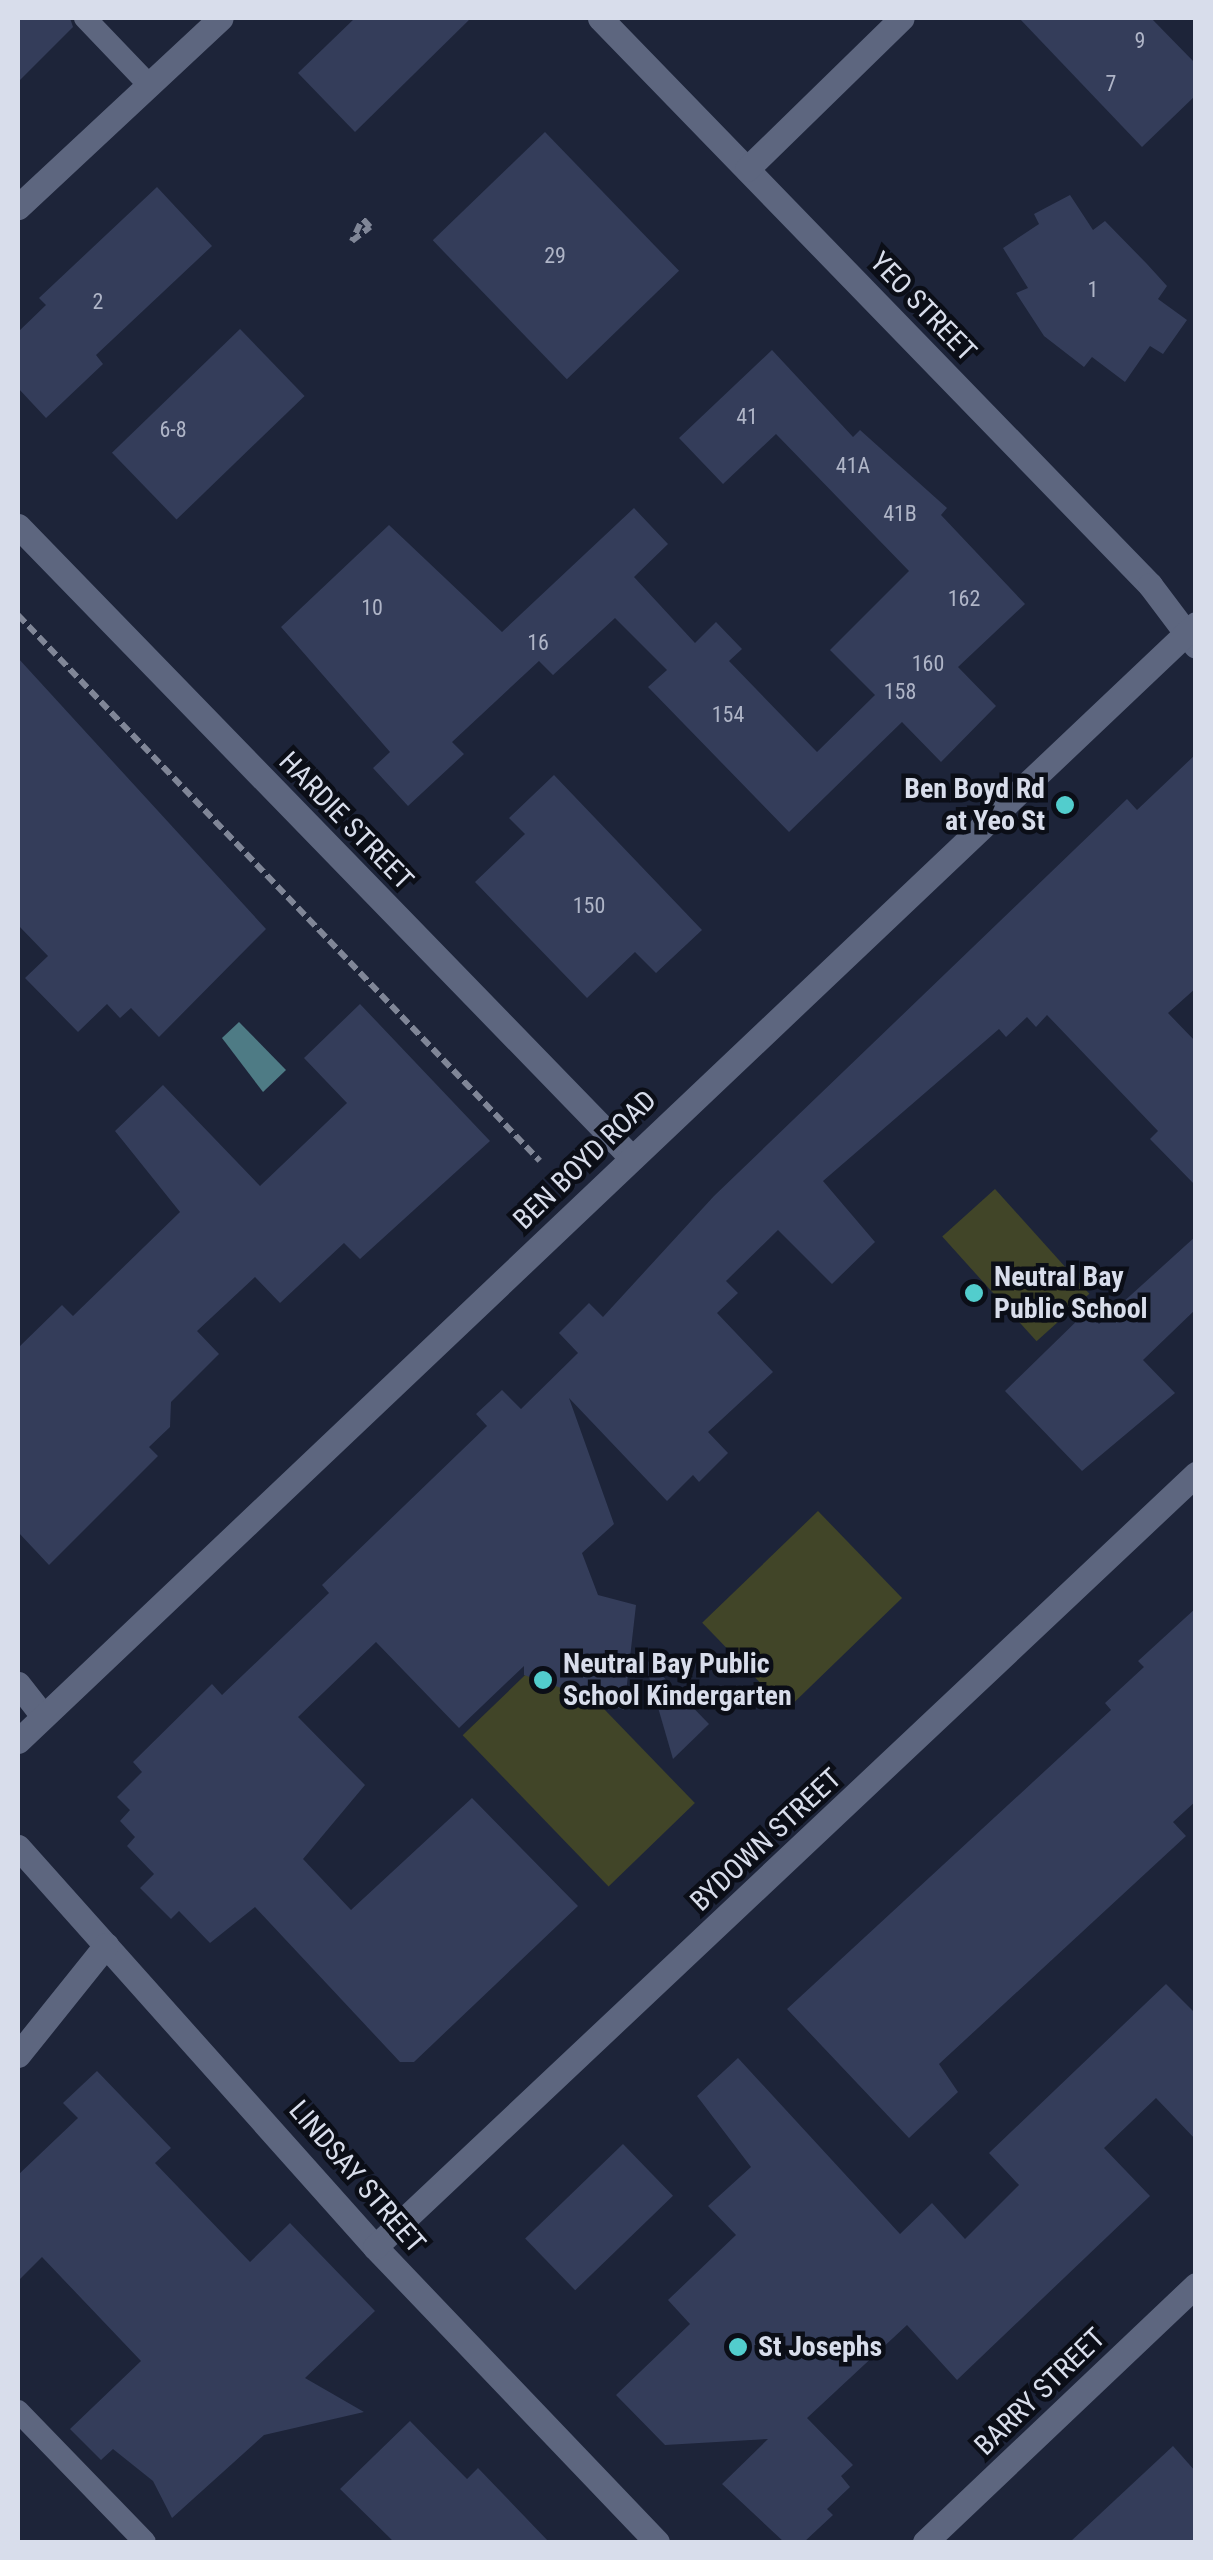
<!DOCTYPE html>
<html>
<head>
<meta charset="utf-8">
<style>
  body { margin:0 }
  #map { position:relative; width:1213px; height:2560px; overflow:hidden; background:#1d2439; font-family:"Roboto Condensed",sans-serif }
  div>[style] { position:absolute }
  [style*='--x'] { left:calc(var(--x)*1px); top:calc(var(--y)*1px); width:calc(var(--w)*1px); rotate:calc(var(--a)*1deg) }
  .green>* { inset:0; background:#414528; transform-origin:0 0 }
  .water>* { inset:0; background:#4e7b85 }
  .building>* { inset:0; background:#343d5a; transform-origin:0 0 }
  .path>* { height:6px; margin-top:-3px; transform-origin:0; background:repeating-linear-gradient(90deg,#808697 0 10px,transparent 0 15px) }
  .lane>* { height:22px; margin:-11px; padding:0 11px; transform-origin:11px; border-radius:11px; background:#5d667f }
  .street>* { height:25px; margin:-12.5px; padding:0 12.5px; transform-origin:12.5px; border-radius:12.5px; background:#5d667f }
  .secondary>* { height:25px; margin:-12.5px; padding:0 12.5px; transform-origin:12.5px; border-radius:12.5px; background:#5d667f }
  .dots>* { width:28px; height:28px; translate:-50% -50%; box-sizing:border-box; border:5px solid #0b0e17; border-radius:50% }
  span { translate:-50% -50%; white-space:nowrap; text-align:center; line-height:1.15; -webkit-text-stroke:9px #0b0e17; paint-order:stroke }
  .number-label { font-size:22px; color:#afb5c7 }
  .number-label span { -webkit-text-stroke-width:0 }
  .street-label { font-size:28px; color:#d8ddeb }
  .poi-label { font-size:28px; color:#d8ddeb; font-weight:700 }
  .right { translate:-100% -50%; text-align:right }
  .left { translate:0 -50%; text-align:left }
  .frame { position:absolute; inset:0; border:20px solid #d8ddeb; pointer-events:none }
</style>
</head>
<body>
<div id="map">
  <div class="green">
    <div style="left:995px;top:1189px;width:141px;height:71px;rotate:48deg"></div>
    <div style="left:818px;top:1511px;width:121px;height:161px;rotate:46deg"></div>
    <div style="left:549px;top:1652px;width:210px;height:120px;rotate:46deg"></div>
  </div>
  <div class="water">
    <div style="clip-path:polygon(239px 1022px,286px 1070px,263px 1092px,222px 1038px)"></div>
  </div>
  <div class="building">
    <div style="clip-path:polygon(18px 18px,70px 18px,73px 27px,18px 82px)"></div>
    <div style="clip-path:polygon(355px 18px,471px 18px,355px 132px,298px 73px)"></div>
    <div style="clip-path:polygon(1019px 18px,1151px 18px,1196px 64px,1196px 95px,1142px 147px)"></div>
    <div style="left:545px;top:132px;width:193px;height:156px;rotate:46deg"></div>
    <div style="clip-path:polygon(157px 187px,212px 246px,96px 355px,103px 364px,46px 418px,18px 388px,18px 332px,46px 305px,39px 298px)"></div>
    <div style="clip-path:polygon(1070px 195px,1093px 230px,1105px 221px,1147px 264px,1167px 286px,1158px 299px,1187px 320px,1163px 354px,1150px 346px,1125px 382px,1092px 357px,1084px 367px,1044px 336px,1016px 293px,1028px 288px,1003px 248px,1039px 224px,1034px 214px)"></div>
    <div style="left:240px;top:329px;width:93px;height:178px;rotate:46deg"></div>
    <div style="clip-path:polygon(772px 350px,853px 437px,860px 430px,947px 508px,941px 515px,1025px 604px,958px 667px,996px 706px,941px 762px,902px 722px,789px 832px,648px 687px,667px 670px,615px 618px,553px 675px,539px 661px,452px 742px,464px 754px,408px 806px,373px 768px,390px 752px,281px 627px,389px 525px,502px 632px,634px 508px,668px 544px,634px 577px,695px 643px,716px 622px,742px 649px,729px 661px,817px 752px,875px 695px,830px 650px,909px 571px,776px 434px,723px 484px,679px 438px)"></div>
    <div style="clip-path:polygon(18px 658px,266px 929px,159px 1037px,131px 1008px,120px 1018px,107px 1004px,78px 1032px,25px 978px,48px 956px,18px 925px)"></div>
    <div style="clip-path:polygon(1196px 754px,1196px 988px,1168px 1013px,1196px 1042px,1196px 1186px,1150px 1139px,1158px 1131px,1047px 1015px,1036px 1027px,1027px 1017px,1006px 1037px,999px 1029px,823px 1181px,875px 1242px,832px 1284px,778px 1230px,726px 1281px,738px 1293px,717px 1313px,773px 1372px,708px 1432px,728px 1453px,699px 1482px,693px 1475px,667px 1501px,569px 1398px,614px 1524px,582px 1553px,598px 1595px,636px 1605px,624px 1710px,524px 1675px,524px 1666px,459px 1728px,376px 1642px,298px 1717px,365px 1785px,303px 1859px,351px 1910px,472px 1798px,578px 1906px,414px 2062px,400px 2062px,255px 1907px,210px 1943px,179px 1911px,171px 1919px,140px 1888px,154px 1874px,127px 1846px,135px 1837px,120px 1821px,130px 1810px,117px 1797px,142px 1772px,133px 1762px,212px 1684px,222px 1695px,329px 1593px,322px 1585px,487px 1426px,476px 1414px,502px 1390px,521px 1409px,578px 1353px,559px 1333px,589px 1303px,603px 1317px,714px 1196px,1127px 799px,1137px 810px)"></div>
    <div style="clip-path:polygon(554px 775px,702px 930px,656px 973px,635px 952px,587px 998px,475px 882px,525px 834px,509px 818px)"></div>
    <div style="clip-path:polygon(360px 1004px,490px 1141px,360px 1259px,344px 1243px,280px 1303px,255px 1277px,197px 1331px,219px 1354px,171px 1402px,170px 1427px,149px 1447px,158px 1456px,49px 1565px,18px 1532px,18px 1348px,62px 1305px,73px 1316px,180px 1212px,115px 1131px,163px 1085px,260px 1186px,347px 1103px,304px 1058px)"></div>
    <div style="clip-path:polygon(1196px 1236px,1196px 1309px,1143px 1360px,1175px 1393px,1082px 1471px,1005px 1391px,1087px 1311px,1099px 1324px)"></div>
    <div style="clip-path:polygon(1196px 1608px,1196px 1801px,1173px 1822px,1186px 1836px,939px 2064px,958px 2092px,909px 2138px,787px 2009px,1111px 1710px,1105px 1703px,1144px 1667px,1138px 1661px)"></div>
    <div style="clip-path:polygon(643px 1656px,709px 1724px,673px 1759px)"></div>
    <div style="clip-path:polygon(1166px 1984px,1196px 2014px,1196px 2140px,1156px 2098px,1104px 2148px,1150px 2196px,957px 2380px,907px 2325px,807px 2418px,853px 2465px,841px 2476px,850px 2487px,827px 2509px,833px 2515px,804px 2542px,784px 2542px,722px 2484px,768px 2439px,665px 2445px,616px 2395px,690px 2324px,668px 2300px,736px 2235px,708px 2206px,751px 2167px,697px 2096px,738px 2058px,900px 2234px,932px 2203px,965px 2239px,1019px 2185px,989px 2153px)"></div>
    <div style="clip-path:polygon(97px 2071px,171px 2148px,155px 2163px,250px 2262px,290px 2223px,375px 2311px,305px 2378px,364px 2412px,264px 2435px,172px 2518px,153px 2481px,113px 2449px,101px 2460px,70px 2429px,141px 2361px,42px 2257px,18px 2281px,18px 2175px,78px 2118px,63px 2103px)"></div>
    <div style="left:623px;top:2144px;width:72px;height:136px;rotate:46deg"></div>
    <div style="clip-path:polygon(410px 2421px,467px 2479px,478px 2468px,549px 2542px,394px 2542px,340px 2489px)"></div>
    <div style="clip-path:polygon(1173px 2446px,1196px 2472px,1196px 2542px,1070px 2542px)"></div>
  </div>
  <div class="path">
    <div style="--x:360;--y:224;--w:19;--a:115"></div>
    <div style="--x:352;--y:241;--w:23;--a:-38"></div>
    <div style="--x:370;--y:227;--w:13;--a:-132"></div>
    <div style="--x:18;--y:615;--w:755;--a:46.29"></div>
  </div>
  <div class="lane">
    <div style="--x:85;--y:18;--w:94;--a:46.3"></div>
    <div style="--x:18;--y:2411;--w:182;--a:45.9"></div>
  </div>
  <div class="street">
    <div style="--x:600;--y:18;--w:790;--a:45.87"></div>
    <div style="--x:1150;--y:585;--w:76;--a:53"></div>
    <div style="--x:747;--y:169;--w:216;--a:-44.3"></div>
    <div style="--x:18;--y:207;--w:277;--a:-43"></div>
    <div style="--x:18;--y:526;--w:881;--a:45.83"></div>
    <div style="--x:18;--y:1684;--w:41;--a:52"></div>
    <div style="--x:18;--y:1847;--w:536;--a:48.25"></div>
    <div style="--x:375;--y:2247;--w:408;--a:46.3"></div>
    <div style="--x:18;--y:2055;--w:141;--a:-51.3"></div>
    <div style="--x:375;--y:2247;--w:1128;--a:-43.28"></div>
    <div style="--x:925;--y:2542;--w:373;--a:-43.5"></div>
  </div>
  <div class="secondary">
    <div style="--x:18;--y:1741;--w:1623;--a:-43.48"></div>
  </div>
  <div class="dots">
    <div style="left:1065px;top:805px;background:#52cdcd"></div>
    <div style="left:974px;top:1293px;background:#52cdcd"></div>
    <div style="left:543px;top:1680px;background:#52cdcd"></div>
    <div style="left:738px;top:2347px;background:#52cdcd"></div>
  </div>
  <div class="number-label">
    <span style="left:1140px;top:41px">9</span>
    <span style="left:1111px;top:84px">7</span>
    <span style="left:555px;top:256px">29</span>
    <span style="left:1093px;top:290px">1</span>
    <span style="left:98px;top:302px">2</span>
    <span style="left:747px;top:417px">41</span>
    <span style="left:173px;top:430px">6-8</span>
    <span style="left:853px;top:466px">41A</span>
    <span style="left:900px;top:514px">41B</span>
    <span style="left:964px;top:599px">162</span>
    <span style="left:372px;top:608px">10</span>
    <span style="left:538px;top:643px">16</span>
    <span style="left:928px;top:664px">160</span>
    <span style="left:900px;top:692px">158</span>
    <span style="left:728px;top:715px">154</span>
    <span style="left:589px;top:906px">150</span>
  </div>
  <div class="street-label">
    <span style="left:923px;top:307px;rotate:46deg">YEO STREET</span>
    <span style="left:346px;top:821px;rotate:46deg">HARDIE STREET</span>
    <span style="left:585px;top:1160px;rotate:-44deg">BEN BOYD ROAD</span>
    <span style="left:766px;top:1840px;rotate:-43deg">BYDOWN STREET</span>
    <span style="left:357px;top:2177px;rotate:49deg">LINDSAY STREET</span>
    <span style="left:1040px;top:2392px;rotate:-44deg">BARRY STREET</span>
  </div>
  <div class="poi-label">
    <span class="right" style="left:1045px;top:805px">Ben Boyd Rd<br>at Yeo St</span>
    <span class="left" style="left:994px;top:1293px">Neutral Bay<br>Public School</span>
    <span class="left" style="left:563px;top:1680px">Neutral Bay Public<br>School Kindergarten</span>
    <span class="left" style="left:758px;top:2347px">St Josephs</span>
  </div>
  <div class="frame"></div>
</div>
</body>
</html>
